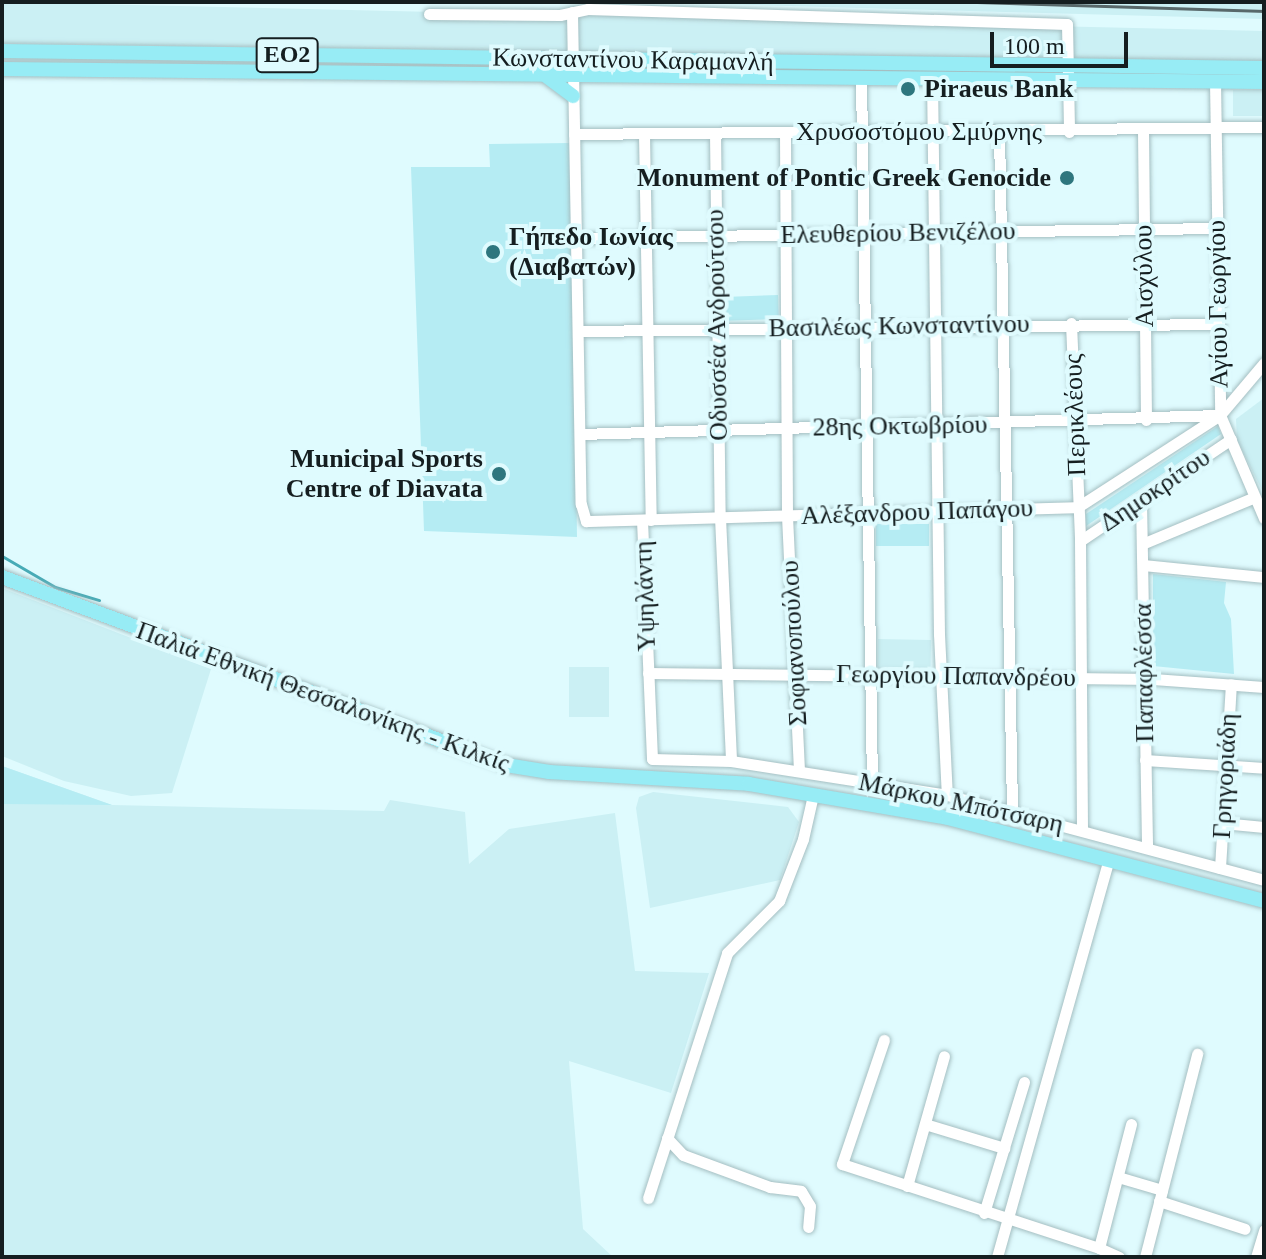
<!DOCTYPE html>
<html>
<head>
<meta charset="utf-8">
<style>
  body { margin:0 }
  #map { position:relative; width:1266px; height:1259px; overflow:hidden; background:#dffbfe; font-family:"Times New Roman",serif }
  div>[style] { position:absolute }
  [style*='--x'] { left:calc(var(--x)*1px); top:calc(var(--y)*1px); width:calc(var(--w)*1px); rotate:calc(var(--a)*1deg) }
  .built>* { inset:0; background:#cbf0f4; transform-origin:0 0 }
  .green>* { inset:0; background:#b5ecf3; transform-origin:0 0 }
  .stream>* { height:3px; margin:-1.5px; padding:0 1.5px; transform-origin:1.5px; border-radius:1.5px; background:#47abb6 }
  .roads { filter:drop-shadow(0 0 2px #a4bec1) drop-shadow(0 0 2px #a4bec1) }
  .minor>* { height:11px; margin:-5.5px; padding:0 5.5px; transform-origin:5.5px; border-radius:5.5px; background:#fff }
  .major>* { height:14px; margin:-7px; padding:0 7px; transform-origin:7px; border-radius:7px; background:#97ecf5 }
  .rail>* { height:3px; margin:-1.5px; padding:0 1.5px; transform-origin:1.5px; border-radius:1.5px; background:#58686a }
  .dots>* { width:22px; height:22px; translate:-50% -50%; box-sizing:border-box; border:4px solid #dffbfe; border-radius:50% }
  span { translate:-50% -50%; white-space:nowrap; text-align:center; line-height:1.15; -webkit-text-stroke:8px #dffbfe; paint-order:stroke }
  .shield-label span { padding:2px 6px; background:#dffbfe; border:2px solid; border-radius:6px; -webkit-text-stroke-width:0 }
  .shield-label { font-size:24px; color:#151e20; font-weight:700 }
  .street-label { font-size:26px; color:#151e20 }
  .poi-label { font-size:26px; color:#151e20; font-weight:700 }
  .left { translate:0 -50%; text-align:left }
  .right { translate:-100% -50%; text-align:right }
  .frame { position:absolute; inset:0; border:4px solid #151e20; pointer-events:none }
  .scale { position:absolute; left:990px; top:32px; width:138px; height:36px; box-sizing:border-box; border:4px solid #151e20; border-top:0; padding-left:10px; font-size:24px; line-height:28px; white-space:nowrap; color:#151e20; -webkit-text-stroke:6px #dffbfe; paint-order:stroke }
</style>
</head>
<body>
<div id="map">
  <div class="built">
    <div style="clip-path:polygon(2px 2px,1264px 31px,1264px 62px,2px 43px)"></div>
    <div style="clip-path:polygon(648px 2px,1264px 2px,1264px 19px,1006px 12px)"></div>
    <div style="left:1233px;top:90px;width:31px;height:26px"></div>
    <div style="clip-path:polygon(1264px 398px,1264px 494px,1237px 440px,1236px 419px)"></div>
    <div style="clip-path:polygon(2px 588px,211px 669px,172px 793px,131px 796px,64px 781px,2px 756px)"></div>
    <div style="left:878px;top:639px;width:53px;height:29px;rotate:1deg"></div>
    <div style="left:569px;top:667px;width:40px;height:50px"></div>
    <div style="clip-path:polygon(2px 766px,112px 805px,384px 811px,390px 800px,465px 812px,469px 864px,509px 829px,615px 813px,635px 971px,709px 973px,671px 1093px,569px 1061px,583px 1229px,613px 1257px,2px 1257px)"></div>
    <div style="clip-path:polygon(653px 792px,788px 807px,799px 822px,780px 880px,650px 908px,636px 808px,639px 797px)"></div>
  </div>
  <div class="green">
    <div style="clip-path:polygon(571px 143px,577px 537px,424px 531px,411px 167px,490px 167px,489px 144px)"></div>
    <div style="left:778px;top:295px;width:24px;height:54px;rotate:88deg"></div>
    <div style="clip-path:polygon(1218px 426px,1221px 434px,1086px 526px,1086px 514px)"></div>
    <div style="left:929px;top:524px;width:22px;height:53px;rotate:90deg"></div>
    <div style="clip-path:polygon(1153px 574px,1226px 582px,1224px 603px,1231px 619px,1234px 674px,1153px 666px)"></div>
    <div style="clip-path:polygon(2px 766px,112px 805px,2px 804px)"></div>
  </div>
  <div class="stream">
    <div style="--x:2;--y:556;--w:61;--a:30.3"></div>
    <div style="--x:55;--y:587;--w:46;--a:16.5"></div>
  </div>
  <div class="roads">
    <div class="minor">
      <div style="--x:572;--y:12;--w:492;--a:89"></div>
      <div style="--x:581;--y:504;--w:18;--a:74"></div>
      <div style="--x:586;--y:521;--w:492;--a:-1.6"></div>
      <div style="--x:1078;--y:507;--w:169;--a:-32.9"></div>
      <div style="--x:1220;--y:415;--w:68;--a:-49.8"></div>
      <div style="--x:429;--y:14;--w:131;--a:0.4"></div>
      <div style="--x:560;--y:15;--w:29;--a:-12"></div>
      <div style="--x:588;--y:9;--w:479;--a:1.8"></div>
      <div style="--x:1067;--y:24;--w:108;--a:88.9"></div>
      <div style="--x:861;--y:77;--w:706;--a:89.11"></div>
      <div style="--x:932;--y:78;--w:556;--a:89.28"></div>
      <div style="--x:939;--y:634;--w:161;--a:87.2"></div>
      <div style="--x:1215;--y:81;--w:334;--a:89.1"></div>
      <div style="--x:1220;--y:415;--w:112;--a:66.9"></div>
      <div style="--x:1143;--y:131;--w:289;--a:89.4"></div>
      <div style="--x:999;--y:132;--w:680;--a:88.9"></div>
      <div style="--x:715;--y:133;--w:384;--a:89.3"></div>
      <div style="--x:720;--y:517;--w:244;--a:87.4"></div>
      <div style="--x:785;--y:133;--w:383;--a:89.7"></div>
      <div style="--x:787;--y:516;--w:254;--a:87.3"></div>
      <div style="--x:574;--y:134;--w:690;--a:-0.58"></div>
      <div style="--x:644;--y:134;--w:386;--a:89"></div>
      <div style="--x:578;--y:238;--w:639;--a:-0.9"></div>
      <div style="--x:1071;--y:323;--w:218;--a:87.6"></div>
      <div style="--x:1080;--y:541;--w:288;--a:89.6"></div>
      <div style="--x:579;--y:331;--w:640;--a:-0.63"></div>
      <div style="--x:580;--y:434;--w:639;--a:-1.7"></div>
      <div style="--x:1141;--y:500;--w:345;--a:89"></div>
      <div style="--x:642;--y:520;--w:239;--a:87.6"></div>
      <div style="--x:652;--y:759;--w:79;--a:1.5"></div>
      <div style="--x:731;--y:761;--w:219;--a:8.9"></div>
      <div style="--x:947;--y:795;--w:328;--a:15"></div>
      <div style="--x:1080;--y:541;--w:182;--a:-34"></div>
      <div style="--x:1142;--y:544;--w:122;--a:-22.6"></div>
      <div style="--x:1143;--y:565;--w:122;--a:5.7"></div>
      <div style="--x:648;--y:673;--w:505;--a:0.68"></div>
      <div style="--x:1153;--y:679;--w:111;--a:4.1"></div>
      <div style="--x:1145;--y:760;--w:119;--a:3.8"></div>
      <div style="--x:1222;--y:823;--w:42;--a:5.4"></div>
      <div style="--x:1220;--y:868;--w:184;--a:-86.6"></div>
      <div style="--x:884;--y:1040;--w:131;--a:108.7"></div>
      <div style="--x:842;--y:1164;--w:270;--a:18.1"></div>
      <div style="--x:925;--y:1124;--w:83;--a:16.9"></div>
      <div style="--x:667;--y:1138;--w:23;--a:47"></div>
      <div style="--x:683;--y:1155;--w:93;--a:20.2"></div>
      <div style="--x:770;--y:1187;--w:31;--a:7"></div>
      <div style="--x:801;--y:1191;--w:17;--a:59"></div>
      <div style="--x:810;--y:1206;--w:21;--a:95"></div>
      <div style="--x:1118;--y:1177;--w:46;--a:16.5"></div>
      <div style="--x:907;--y:1186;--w:135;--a:-74.1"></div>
      <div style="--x:648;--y:1198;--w:257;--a:-72.1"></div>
      <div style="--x:727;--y:953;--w:74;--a:-45"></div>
      <div style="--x:779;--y:901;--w:66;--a:-68.8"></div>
      <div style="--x:803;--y:839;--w:45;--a:-77.2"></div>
      <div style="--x:1159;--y:1201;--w:90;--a:18"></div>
      <div style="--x:984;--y:1213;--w:137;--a:-73"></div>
      <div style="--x:997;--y:1257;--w:411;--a:-74.3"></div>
      <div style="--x:1119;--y:1257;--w:22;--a:-156"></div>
      <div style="--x:1099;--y:1248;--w:128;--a:-75.5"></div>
      <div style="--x:1145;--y:1257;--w:210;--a:-75.6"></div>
      <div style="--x:1256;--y:1257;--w:28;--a:-73"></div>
    </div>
    <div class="major">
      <div style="--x:2;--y:51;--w:1262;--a:0.77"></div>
      <div style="--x:2;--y:69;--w:1262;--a:0.59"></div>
      <div style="--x:545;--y:75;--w:35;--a:37"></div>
      <div style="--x:2;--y:577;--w:538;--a:20.46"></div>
      <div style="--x:506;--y:765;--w:44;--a:9.2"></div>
      <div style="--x:549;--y:772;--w:200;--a:3.4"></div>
      <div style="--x:749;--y:784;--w:202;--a:9.7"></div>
      <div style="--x:948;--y:818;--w:327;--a:14.7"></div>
    </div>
  </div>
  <div class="rail">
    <div style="--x:978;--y:2;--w:286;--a:1.8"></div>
  </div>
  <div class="dots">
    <div style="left:908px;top:89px;background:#2e767e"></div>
    <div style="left:1067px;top:178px;background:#2e767e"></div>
    <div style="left:493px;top:252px;background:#2e767e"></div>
    <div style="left:499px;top:474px;background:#2e767e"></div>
  </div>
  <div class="shield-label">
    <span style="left:287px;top:55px">ΕΟ2</span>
  </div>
  <div class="street-label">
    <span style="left:633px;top:60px;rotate:1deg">Κωνσταντίνου Καραμανλή</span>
    <span style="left:919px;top:132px">Χρυσοστόμου Σμύρνης</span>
    <span style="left:898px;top:233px;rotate:-1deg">Ελευθερίου Βενιζέλου</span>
    <span style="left:1144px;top:276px;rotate:-91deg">Αισχύλου</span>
    <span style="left:1218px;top:304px;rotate:-91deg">Αγίου Γεωργίου</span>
    <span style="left:717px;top:325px;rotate:-91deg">Οδυσσέα Ανδρούτσου</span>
    <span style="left:899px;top:326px;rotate:-1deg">Βασιλέως Κωνσταντίνου</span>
    <span style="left:1075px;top:415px;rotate:-92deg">Περικλέους</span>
    <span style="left:900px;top:426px;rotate:-1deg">28ης Οκτωβρίου</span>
    <span style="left:1155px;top:490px;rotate:-34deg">Δημοκρίτου</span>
    <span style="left:917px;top:512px;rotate:-2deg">Αλέξανδρου Παπάγου</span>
    <span style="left:645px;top:596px;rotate:-92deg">Υψηλάντη</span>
    <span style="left:794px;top:643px;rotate:-93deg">Σοφιανοπούλου</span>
    <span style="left:1144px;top:673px;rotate:-91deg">Παπαφλέσσα</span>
    <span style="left:956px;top:676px;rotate:1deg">Γεωργίου Παπανδρέου</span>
    <span style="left:323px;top:697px;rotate:20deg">Παλιά Εθνική Θεσσαλονίκης - Κιλκίς</span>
    <span style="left:1225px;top:776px;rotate:-87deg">Γρηγοριάδη</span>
    <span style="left:961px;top:803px;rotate:12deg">Μάρκου Μπότσαρη</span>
  </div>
  <div class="poi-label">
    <span class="left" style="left:924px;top:89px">Piraeus Bank</span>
    <span class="right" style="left:1051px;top:178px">Monument of Pontic Greek Genocide</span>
    <span class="left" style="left:509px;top:252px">Γήπεδο Ιωνίας<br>(Διαβατών)</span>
    <span class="right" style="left:483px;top:474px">Municipal Sports<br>Centre of Diavata</span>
  </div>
  <div class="frame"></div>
  <div class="scale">100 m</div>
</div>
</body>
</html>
